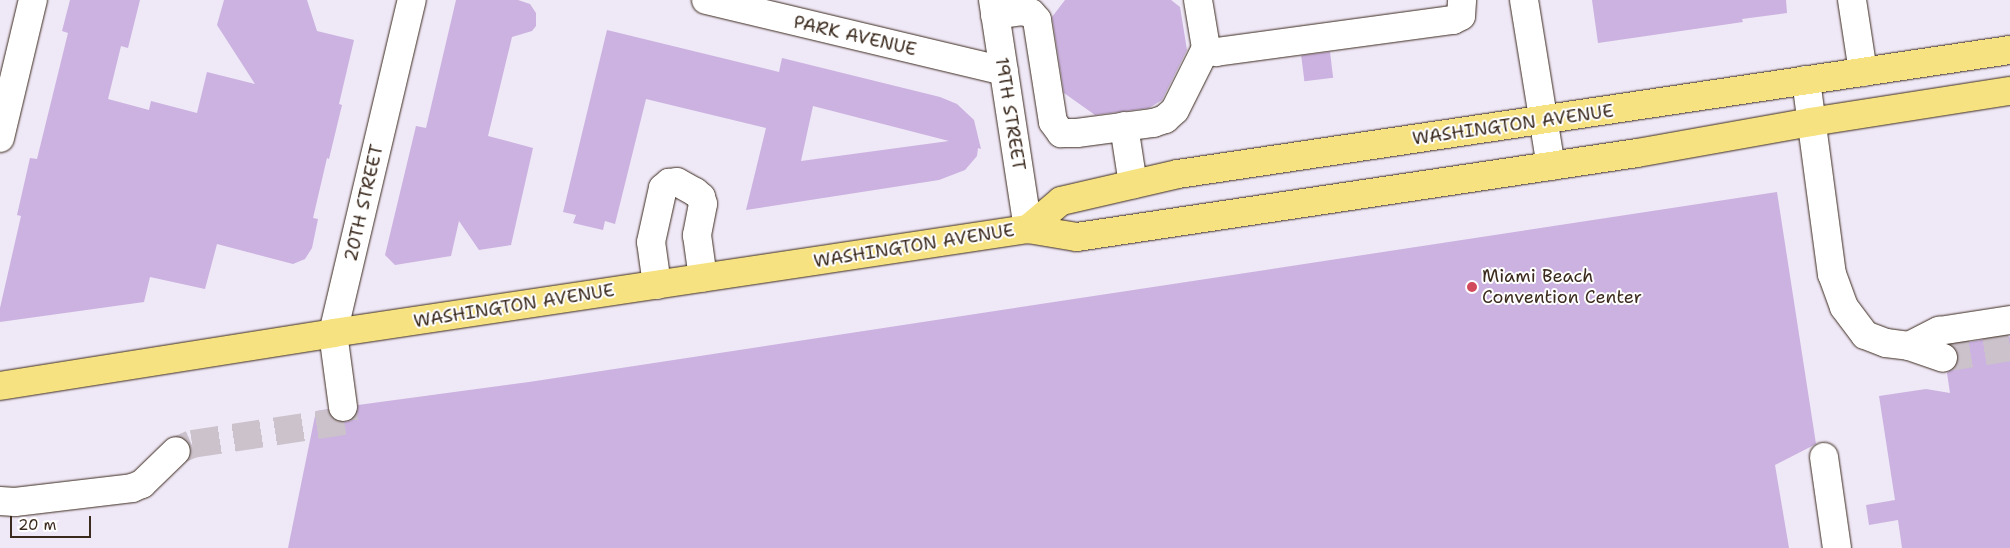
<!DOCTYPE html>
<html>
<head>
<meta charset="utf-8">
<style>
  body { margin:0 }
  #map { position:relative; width:2010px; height:548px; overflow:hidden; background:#efe8f6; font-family:"Shantell Sans",sans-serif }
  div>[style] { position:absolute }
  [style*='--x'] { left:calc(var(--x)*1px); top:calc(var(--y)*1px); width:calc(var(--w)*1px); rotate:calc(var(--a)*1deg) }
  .building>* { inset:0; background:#cbb2e0; transform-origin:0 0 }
  .minor-tunnel>* { height:28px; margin-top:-14px; transform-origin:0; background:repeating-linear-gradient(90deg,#cbc2cb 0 28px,transparent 0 42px) }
  .roads { filter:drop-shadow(0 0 1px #3b2a1e) drop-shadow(0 0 1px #3b2a1e) }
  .minor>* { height:28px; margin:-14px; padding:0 14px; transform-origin:14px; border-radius:14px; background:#fff }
  .major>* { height:28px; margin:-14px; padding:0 14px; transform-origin:14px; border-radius:14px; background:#f7e281 }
  .dots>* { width:14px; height:14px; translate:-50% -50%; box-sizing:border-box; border:2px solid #fff; border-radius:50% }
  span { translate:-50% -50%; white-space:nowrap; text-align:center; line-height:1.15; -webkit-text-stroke:4px #fff; paint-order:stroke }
  .street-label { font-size:18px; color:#3b2a1e }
  .poi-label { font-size:18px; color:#3b2a1e }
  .left { translate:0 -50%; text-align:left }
  .scale { position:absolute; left:10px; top:516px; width:81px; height:22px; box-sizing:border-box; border:2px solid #3b2a1e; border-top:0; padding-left:6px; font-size:15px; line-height:18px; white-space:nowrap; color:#3b2a1e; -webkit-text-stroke:4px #fff; paint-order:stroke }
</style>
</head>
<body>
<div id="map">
  <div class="building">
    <div style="clip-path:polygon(70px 0,140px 0,128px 48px,121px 46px,108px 99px,149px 110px,151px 101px,197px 113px,207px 72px,255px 84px,217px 25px,224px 0,307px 0,317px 31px,354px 40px,339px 104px,342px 105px,329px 159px,327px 158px,313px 218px,318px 219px,312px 248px,305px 259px,293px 264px,217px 244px,205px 289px,150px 277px,144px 302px,0 322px,0 308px,21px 216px,17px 215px,30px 158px,37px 159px,68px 33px,62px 31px)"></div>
    <div style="clip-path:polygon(456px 0,518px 0,530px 4px,536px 13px,536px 26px,532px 31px,512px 37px,488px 136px,533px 148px,511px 245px,479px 250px,459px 221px,451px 256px,395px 265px,385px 255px,416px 126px,426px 128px)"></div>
    <div style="clip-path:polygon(1065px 0,1171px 0,1180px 7px,1187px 50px,1162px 100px,1149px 108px,1095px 115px,1064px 93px,1052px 17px)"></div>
    <div style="clip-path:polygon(1592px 0,1786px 0,1787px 13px,1742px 19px,1743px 22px,1598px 43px)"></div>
    <div style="clip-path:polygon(evenodd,607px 30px,779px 72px,782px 58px,940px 97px,957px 104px,974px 120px,981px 149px,978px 148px,977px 156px,965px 170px,939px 180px,746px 210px,766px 128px,646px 99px,615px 224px,605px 221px,603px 230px,573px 223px,576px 215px,563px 212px,607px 30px,813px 106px,949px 141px,801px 161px,813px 106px)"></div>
    <div style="left:1330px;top:52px;width:26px;height:29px;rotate:83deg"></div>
    <div style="clip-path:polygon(1777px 192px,1816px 444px,1775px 465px,1789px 548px,288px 548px,316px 411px,328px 409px,330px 416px,337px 421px,346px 422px,352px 420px,357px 413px,358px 405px,529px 382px)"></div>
    <div style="clip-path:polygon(2006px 336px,2010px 337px,2010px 548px,1902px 548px,1898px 520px,1869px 525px,1866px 505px,1895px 500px,1879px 396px,1926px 389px,1950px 393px,1947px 373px,1958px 364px,1958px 356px,1951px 345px)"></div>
  </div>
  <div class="minor-tunnel">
    <div style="--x:1943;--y:358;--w:68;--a:-9.3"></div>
    <div style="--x:176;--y:451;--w:17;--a:-24"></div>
    <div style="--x:192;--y:444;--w:154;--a:-8.6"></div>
    <div style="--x:344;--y:421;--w:14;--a:-94"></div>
  </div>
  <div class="roads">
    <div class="minor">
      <div style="--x:706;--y:0;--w:306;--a:13.4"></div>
      <div style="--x:993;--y:0;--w:232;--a:81.3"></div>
      <div style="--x:1198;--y:0;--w:49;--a:80.5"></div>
      <div style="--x:1206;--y:48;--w:11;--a:22"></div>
      <div style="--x:1216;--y:52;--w:239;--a:-7.7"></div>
      <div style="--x:1453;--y:20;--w:9;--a:-27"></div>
      <div style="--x:1461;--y:16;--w:16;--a:-86"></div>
      <div style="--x:1524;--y:0;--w:168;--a:80.8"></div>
      <div style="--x:1852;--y:0;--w:73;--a:81.3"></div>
      <div style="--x:995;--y:15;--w:27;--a:-8"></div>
      <div style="--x:1022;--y:11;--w:9;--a:13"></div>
      <div style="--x:1031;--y:13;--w:9;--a:49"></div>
      <div style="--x:1037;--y:20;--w:103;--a:81.1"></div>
      <div style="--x:1053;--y:122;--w:14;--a:54"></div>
      <div style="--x:1061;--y:133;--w:16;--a:0"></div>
      <div style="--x:1077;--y:133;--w:77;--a:-7.5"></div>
      <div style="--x:1153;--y:123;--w:13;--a:-18"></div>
      <div style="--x:1165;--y:119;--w:13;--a:-42"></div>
      <div style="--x:1175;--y:110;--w:69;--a:-63.4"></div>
      <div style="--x:1806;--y:80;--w:196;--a:82.4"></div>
      <div style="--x:1832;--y:274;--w:35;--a:70"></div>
      <div style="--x:1844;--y:307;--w:35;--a:53"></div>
      <div style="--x:1865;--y:335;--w:22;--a:21"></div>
      <div style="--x:1886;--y:343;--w:23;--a:7"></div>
      <div style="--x:1909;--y:346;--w:34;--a:-27"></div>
      <div style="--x:1939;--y:331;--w:72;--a:-8.8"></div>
      <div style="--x:1124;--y:126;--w:59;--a:81.2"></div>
      <div style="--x:0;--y:138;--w:142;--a:-76.6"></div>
      <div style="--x:657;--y:285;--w:43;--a:-97.9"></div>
      <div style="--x:651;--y:242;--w:55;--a:-77.5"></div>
      <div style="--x:663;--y:188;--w:8;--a:-40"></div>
      <div style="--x:669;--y:183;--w:8;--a:-7"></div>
      <div style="--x:677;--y:182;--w:21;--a:29"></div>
      <div style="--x:695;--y:192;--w:8;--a:40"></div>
      <div style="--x:701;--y:197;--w:7;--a:74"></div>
      <div style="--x:703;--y:204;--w:32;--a:101"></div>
      <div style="--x:697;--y:235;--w:43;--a:82.1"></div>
      <div style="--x:1909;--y:346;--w:36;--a:19"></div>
      <div style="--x:343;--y:407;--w:75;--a:-97.7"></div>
      <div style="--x:333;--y:333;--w:342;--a:-76.7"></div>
      <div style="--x:1824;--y:457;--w:92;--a:81.9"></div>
      <div style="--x:0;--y:501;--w:15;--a:4"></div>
      <div style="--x:15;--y:502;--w:118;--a:-6.8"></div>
      <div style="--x:132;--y:488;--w:11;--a:-22"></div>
      <div style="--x:142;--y:484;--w:47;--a:-44.1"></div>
    </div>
    <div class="major">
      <div style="--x:1028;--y:229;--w:43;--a:-40.3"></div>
      <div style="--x:1061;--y:201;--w:120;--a:-13"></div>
      <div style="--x:1178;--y:174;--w:841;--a:-8.48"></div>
      <div style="--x:0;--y:386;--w:337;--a:-9"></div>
      <div style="--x:333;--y:333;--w:703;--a:-8.51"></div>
      <div style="--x:1028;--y:229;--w:50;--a:9.3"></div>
      <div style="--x:1077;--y:237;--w:566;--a:-8.53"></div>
      <div style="--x:1637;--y:153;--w:177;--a:-10.1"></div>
      <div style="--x:1811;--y:122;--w:201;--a:-8.9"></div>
    </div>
  </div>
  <div class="dots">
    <div style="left:1472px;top:287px;background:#d1495b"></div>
  </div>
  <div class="street-label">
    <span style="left:855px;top:36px;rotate:13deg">PARK AVENUE</span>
    <span style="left:1010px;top:114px;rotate:81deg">19TH STREET</span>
    <span style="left:1513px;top:125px;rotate:-8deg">WASHINGTON AVENUE</span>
    <span style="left:364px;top:203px;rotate:-77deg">20TH STREET</span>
    <span style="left:914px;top:246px;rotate:-9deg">WASHINGTON AVENUE</span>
    <span style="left:514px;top:306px;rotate:-9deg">WASHINGTON AVENUE</span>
  </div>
  <div class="poi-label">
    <span class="left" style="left:1482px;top:287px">Miami Beach<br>Convention Center</span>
  </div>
  <div class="scale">20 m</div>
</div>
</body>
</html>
